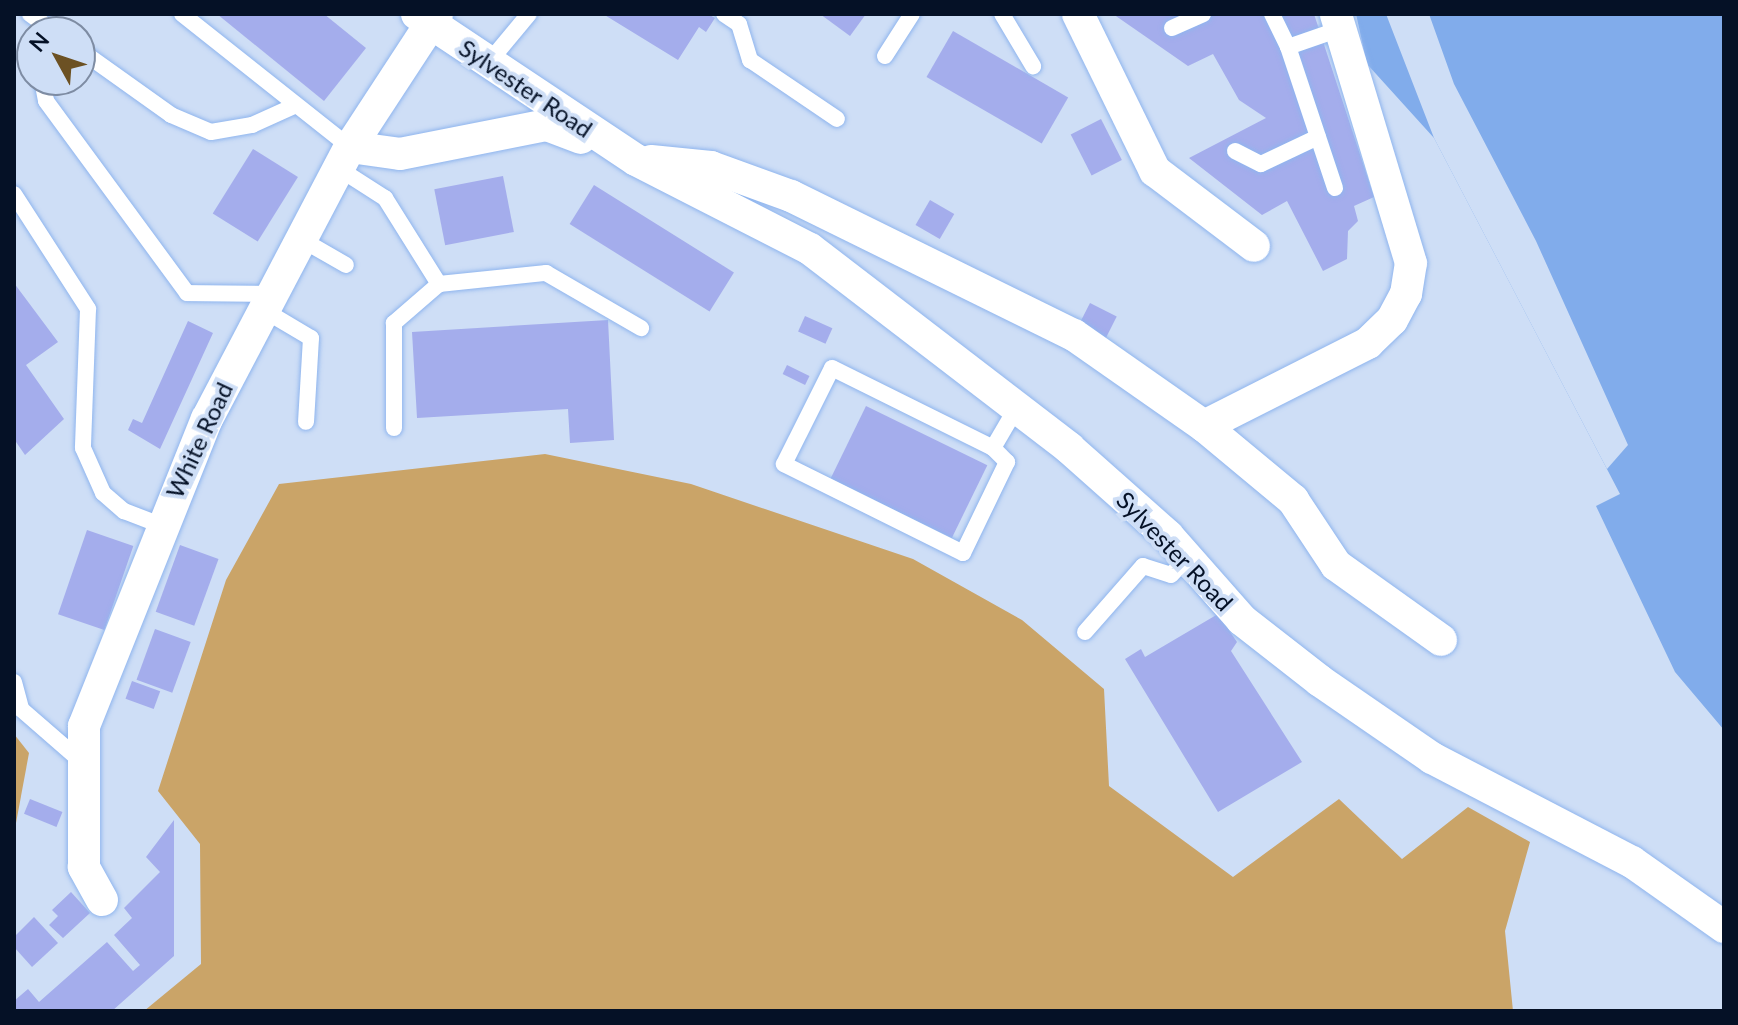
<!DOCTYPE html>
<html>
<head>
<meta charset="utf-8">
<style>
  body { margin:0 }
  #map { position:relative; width:1738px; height:1025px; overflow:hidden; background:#cedef6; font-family:Lato,sans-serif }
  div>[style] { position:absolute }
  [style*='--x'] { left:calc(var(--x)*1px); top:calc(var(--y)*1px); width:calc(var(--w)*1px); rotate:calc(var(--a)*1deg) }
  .green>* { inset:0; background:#caa468 }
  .water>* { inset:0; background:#81aceb }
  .pier>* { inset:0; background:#cedef6 }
  .building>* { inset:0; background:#a4adec; transform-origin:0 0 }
  .roads { filter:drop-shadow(0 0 2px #8fb5ee) drop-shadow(0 0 2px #8fb5ee) }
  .lane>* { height:16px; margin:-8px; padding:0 8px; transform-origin:8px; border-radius:8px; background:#fff }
  .street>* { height:32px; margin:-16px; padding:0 16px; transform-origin:16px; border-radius:16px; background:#fff }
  span { translate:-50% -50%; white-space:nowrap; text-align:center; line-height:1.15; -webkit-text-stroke:8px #cedef6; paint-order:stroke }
  .street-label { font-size:24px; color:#051126 }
  .frame { position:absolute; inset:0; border:16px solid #051126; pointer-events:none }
  .north { position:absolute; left:16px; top:16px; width:80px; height:80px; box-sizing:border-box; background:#cedef6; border:2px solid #7e8ca3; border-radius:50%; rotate:310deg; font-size:22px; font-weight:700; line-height:32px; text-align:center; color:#051126 }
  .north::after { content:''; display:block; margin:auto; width:28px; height:36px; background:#6c5123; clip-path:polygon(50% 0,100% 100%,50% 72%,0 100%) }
</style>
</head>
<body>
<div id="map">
  <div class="green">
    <div style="clip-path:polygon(545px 454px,691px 484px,913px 559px,1022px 620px,1104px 689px,1109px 786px,1233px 877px,1339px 799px,1402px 859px,1468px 807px,1530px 842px,1505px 931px,1513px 1011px,144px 1011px,201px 964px,200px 844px,158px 791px,226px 580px,279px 484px)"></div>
    <div style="clip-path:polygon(14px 734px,29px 753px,14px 834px)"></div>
  </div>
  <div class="water">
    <div style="clip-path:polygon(1356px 14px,1724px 14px,1724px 730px,1675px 672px,1596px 506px,1620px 494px,1434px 138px,1367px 64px)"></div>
  </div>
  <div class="pier">
    <div style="clip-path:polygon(1386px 14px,1429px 14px,1454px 84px,1536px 241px,1628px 445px,1607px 469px,1434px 138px)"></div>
  </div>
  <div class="building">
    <div style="clip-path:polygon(217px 14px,324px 14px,366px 48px,324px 101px)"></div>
    <div style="clip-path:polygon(603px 14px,708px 14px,715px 18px,706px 32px,699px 27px,678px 60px)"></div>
    <div style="clip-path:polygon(820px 14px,866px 14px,850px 36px)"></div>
    <div style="clip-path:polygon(1113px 14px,1314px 14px,1374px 197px,1354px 206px,1358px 221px,1348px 231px,1347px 259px,1323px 271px,1287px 201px,1262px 215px,1189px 158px,1266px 118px,1239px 100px,1213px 54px,1188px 66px)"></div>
    <div style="left:953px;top:31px;width:133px;height:53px;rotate:30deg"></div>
    <div style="left:1101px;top:119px;width:46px;height:34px;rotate:63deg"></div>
    <div style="left:253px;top:149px;width:53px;height:76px;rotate:32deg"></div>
    <div style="left:503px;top:176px;width:57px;height:70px;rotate:79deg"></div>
    <div style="left:594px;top:185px;width:165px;height:46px;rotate:32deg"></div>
    <div style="left:930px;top:200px;width:28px;height:29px;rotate:30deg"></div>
    <div style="clip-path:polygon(14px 283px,58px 342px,26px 365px,64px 419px,25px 455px,14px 439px)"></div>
    <div style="left:1090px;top:303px;width:30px;height:25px;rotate:27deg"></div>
    <div style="left:805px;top:316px;width:30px;height:17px;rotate:24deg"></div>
    <div style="clip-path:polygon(608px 320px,614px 440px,570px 443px,568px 409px,417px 418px,412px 332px)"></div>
    <div style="clip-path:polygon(188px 321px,213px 333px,160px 449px,128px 430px,133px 419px,142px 423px)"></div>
    <div style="left:787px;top:365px;width:25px;height:10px;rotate:26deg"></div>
    <div style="left:866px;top:406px;width:135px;height:81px;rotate:26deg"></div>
    <div style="left:87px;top:530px;width:49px;height:89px;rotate:19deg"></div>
    <div style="left:180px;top:545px;width:41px;height:71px;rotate:20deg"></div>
    <div style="clip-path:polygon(1218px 614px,1237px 642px,1231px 651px,1302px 762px,1218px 812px,1125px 659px,1141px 649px,1145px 657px)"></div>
    <div style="left:155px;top:629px;width:38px;height:54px;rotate:20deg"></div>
    <div style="left:132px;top:681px;width:30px;height:19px;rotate:20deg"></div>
    <div style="left:30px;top:799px;width:35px;height:16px;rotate:22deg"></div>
    <div style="clip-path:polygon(174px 820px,174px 956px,112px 1011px,15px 1011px,14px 1001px,28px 989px,39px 1002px,107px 942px,133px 971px,140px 965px,114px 935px,132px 918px,124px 908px,160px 872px,146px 857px)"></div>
    <div style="clip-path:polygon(71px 892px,90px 913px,63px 938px,49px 925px,58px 916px,52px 910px)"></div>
    <div style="clip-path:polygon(34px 917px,58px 943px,32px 967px,14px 947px,14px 937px)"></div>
  </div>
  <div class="roads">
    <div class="lane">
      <div style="--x:30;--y:14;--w:31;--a:36"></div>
      <div style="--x:182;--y:14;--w:214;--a:38.4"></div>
      <div style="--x:724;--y:14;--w:18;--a:34"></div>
      <div style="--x:739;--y:24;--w:38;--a:73"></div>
      <div style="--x:750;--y:60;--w:105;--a:34.1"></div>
      <div style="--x:1002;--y:14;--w:61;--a:59.2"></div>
      <div style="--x:1272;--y:14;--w:37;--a:64"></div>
      <div style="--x:1172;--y:28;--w:34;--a:-24"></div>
      <div style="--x:80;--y:50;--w:112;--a:35.5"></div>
      <div style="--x:171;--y:115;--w:43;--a:23"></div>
      <div style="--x:211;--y:132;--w:42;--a:-9.7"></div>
      <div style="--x:252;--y:125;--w:48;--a:-24.4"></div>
      <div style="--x:885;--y:56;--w:50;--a:-57.3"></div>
      <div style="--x:489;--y:62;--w:62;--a:-50.2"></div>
      <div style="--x:42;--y:80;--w:21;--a:79"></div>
      <div style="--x:46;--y:101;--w:238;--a:53.7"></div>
      <div style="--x:187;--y:293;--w:83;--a:0.7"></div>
      <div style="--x:1235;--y:151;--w:29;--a:27"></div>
      <div style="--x:1261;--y:164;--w:63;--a:-25.3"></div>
      <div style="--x:338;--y:168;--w:56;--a:32.6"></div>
      <div style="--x:385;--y:198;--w:102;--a:57.9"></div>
      <div style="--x:439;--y:284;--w:60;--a:139.1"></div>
      <div style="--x:394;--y:323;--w:105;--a:90"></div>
      <div style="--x:1335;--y:188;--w:149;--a:-108.4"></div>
      <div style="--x:1288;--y:47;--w:55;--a:-19.1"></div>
      <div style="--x:14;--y:194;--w:137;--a:57.2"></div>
      <div style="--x:88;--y:309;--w:139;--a:92.1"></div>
      <div style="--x:83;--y:448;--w:49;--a:66"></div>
      <div style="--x:103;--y:493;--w:28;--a:41"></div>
      <div style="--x:124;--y:511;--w:39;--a:21"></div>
      <div style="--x:299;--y:238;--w:54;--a:29.9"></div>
      <div style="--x:439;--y:284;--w:108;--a:-5.9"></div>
      <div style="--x:546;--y:273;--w:110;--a:30.1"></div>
      <div style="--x:262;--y:309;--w:57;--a:30.6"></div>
      <div style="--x:311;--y:338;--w:84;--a:93.4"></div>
      <div style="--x:832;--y:368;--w:180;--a:26.4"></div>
      <div style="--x:993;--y:448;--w:20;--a:45"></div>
      <div style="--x:1007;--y:462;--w:101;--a:115.8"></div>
      <div style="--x:963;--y:553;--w:200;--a:-153.6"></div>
      <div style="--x:784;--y:464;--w:107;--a:-63.4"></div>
      <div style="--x:993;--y:448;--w:48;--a:-59.7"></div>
      <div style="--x:1085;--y:632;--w:88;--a:-48.7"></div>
      <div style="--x:1143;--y:566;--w:29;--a:18"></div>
      <div style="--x:1171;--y:575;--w:23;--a:-47"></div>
      <div style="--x:14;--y:682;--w:28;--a:75"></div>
      <div style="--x:21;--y:709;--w:81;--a:41"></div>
    </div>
    <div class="street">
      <div style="--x:417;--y:14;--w:263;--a:33.7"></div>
      <div style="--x:636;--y:160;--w:195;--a:27.1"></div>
      <div style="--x:810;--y:249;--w:327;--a:37.5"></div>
      <div style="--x:1069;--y:448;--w:132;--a:41.6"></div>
      <div style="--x:1168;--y:536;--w:112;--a:48.6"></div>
      <div style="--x:1242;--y:620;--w:99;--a:38"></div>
      <div style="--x:1320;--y:681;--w:136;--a:34.5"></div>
      <div style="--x:1432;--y:758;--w:225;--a:27.5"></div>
      <div style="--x:1632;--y:862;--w:113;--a:35.2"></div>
      <div style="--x:1078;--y:14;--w:175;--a:63.9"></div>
      <div style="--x:1155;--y:171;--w:124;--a:37.1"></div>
      <div style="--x:350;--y:147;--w:50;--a:8"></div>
      <div style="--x:400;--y:154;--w:150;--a:-11.2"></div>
      <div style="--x:547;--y:125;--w:36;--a:21"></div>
      <div style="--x:651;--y:161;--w:60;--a:5.7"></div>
      <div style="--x:711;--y:167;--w:85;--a:19.9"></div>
      <div style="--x:791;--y:196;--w:315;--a:26.2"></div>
      <div style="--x:1074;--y:335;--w:159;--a:35"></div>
      <div style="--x:1204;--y:426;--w:116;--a:39.7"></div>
      <div style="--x:1293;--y:500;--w:78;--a:56.5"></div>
      <div style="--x:1336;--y:565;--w:129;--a:35.5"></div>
      <div style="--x:1204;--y:426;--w:184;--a:-26.8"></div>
      <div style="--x:1368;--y:343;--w:33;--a:-44"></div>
      <div style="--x:1392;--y:320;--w:30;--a:-62"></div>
      <div style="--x:1406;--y:294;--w:31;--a:-81"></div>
      <div style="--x:1411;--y:263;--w:260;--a:-106.8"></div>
      <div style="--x:102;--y:900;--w:38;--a:-119"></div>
      <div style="--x:84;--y:867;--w:141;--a:-90"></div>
      <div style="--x:84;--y:726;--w:331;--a:-68.2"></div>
      <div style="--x:207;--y:419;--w:307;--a:-62.3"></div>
      <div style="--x:350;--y:147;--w:159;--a:-56.8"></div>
    </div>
  </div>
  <div class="street-label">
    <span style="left:526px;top:88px;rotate:34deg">Sylvester Road</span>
    <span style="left:199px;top:440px;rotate:-65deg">White Road</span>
    <span style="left:1175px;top:551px;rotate:46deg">Sylvester Road</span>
  </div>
  <div class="frame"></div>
  <div class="north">N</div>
</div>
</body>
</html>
